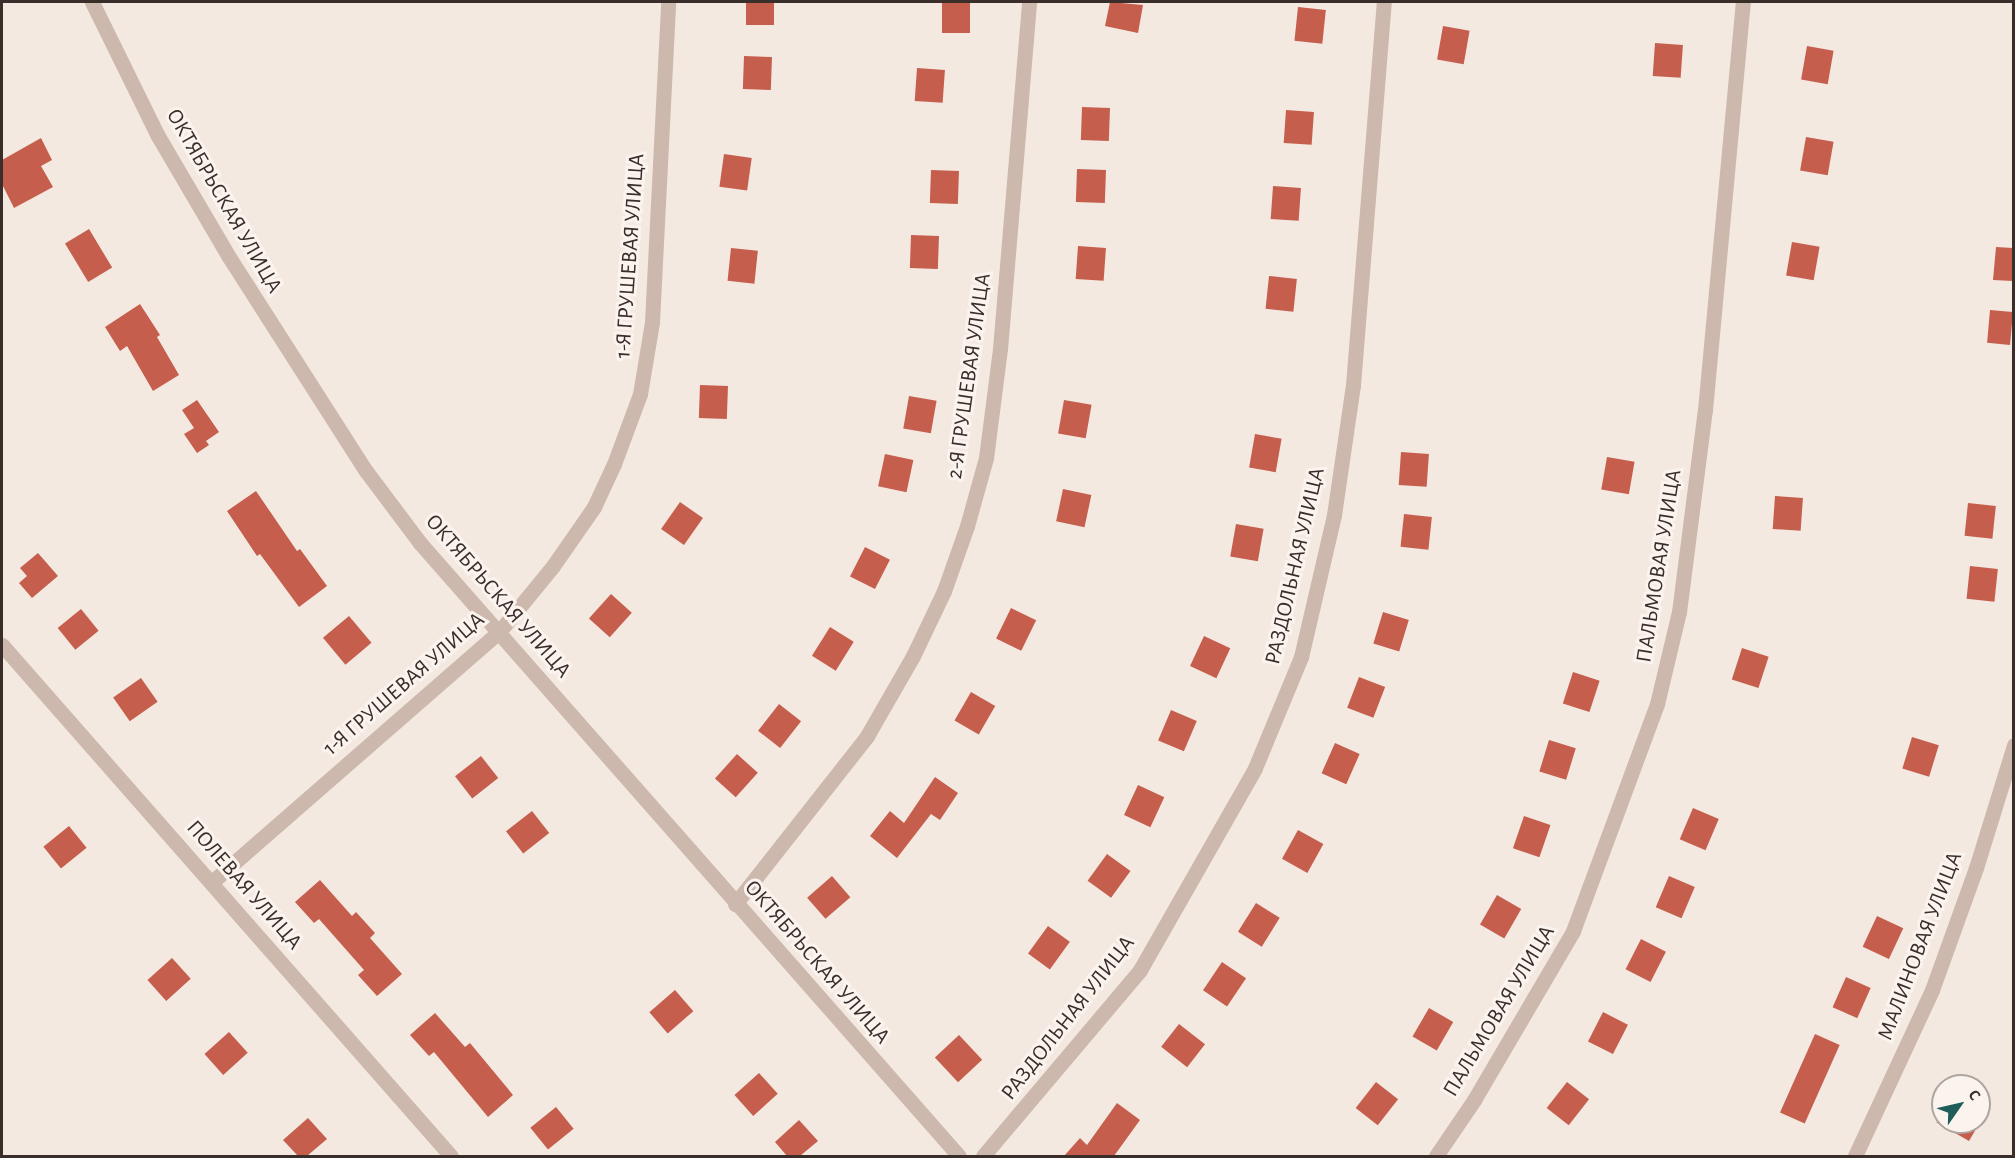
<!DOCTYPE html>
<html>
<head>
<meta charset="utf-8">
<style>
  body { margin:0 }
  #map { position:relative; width:2015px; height:1158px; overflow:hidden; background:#f3e9e1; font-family:"Alegreya Sans",sans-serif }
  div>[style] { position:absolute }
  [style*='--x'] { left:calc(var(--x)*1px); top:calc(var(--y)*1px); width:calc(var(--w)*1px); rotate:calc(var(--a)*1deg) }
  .building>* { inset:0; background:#c65e4d; transform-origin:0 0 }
  .street>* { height:15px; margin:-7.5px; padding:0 7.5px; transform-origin:7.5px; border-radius:7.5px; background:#ccb8ac }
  span { translate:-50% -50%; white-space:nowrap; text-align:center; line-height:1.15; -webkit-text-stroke:6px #fbf3ee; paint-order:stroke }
  .street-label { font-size:22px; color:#3a2e2b }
  .frame { position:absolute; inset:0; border:3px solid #3a2e2b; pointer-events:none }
  .north { position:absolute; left:1931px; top:1074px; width:60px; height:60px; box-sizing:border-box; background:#fbf3ee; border:2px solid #aea4a0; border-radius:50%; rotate:56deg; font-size:16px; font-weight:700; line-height:24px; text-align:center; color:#3a2e2b }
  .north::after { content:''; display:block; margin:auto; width:21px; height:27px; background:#205c5a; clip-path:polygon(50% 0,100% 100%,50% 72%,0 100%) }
</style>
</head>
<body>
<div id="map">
  <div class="building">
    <div style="left:746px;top:2px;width:28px;height:23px"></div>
    <div style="left:942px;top:2px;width:28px;height:31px"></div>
    <div style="clip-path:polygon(1110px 2px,1143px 5px,1138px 33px,1105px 26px)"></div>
    <div style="left:1298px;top:7px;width:28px;height:34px;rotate:6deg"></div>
    <div style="left:1443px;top:26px;width:27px;height:34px;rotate:10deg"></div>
    <div style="left:1655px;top:43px;width:28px;height:33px;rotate:4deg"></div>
    <div style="left:1807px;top:46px;width:27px;height:34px;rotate:10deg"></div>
    <div style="left:744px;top:56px;width:28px;height:33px;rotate:2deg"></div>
    <div style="left:917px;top:68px;width:28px;height:33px;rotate:4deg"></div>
    <div style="left:1082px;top:107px;width:28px;height:33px;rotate:2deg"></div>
    <div style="left:1286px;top:110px;width:28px;height:33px;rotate:4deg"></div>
    <div style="left:1806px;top:137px;width:28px;height:34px;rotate:10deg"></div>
    <div style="clip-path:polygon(41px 138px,52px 160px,41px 166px,53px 187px,14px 208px,2px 184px,2px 160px)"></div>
    <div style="left:724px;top:154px;width:28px;height:33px;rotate:8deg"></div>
    <div style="left:1077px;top:169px;width:29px;height:33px;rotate:2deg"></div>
    <div style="left:931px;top:170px;width:28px;height:33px;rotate:2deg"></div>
    <div style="left:1273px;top:186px;width:28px;height:33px;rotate:4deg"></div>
    <div style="left:89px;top:229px;width:45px;height:28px;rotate:59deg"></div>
    <div style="left:911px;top:235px;width:28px;height:33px;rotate:2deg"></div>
    <div style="left:1792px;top:242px;width:28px;height:34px;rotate:10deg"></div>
    <div style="left:1078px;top:246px;width:28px;height:33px;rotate:4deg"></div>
    <div style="clip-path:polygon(1996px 247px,2013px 248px,2013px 281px,1993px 280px)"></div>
    <div style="left:731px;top:248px;width:27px;height:33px;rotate:6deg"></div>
    <div style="left:1269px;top:276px;width:28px;height:33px;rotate:6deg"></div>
    <div style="clip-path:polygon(140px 304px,160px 335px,157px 337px,179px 375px,153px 391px,127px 346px,120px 351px,105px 327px)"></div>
    <div style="left:1990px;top:310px;width:23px;height:33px;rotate:5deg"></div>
    <div style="left:700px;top:385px;width:28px;height:33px;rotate:2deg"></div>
    <div style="left:909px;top:396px;width:28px;height:33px;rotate:10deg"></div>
    <div style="clip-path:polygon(197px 400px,219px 432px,206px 441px,209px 445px,197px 453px,184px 434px,194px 428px,182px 410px)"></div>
    <div style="left:1064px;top:400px;width:28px;height:34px;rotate:10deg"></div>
    <div style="left:1255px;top:434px;width:27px;height:34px;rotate:10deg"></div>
    <div style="left:1401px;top:452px;width:28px;height:33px;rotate:4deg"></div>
    <div style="left:885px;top:454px;width:29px;height:33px;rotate:12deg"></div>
    <div style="left:1607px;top:457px;width:28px;height:33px;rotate:10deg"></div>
    <div style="left:1063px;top:489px;width:29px;height:33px;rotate:12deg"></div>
    <div style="clip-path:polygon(256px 491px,297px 551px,300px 549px,327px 586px,299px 607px,260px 554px,257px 556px,227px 511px)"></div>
    <div style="left:1775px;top:496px;width:28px;height:33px;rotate:4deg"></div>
    <div style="left:680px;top:502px;width:28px;height:33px;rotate:35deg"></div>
    <div style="left:1968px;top:503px;width:28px;height:33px;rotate:6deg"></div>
    <div style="left:1404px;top:514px;width:28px;height:33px;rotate:6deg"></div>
    <div style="left:1236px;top:524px;width:28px;height:33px;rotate:10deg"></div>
    <div style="left:865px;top:547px;width:28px;height:33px;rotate:27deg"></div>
    <div style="clip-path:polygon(38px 553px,58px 576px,32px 598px,19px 583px,27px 576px,20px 568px)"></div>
    <div style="left:1970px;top:566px;width:28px;height:33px;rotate:6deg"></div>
    <div style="left:611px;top:594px;width:28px;height:33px;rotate:42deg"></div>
    <div style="left:1011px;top:608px;width:28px;height:34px;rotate:26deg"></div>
    <div style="left:81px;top:609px;width:28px;height:30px;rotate:51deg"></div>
    <div style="left:1383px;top:612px;width:27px;height:33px;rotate:17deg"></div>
    <div style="left:349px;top:616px;width:35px;height:34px;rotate:50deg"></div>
    <div style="left:830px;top:627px;width:28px;height:34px;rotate:32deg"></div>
    <div style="left:1204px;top:636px;width:29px;height:33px;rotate:25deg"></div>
    <div style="left:1742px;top:648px;width:28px;height:33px;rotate:18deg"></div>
    <div style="left:1573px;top:672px;width:28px;height:33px;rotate:18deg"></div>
    <div style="left:1359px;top:677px;width:28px;height:33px;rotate:21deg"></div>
    <div style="left:141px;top:678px;width:29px;height:34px;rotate:55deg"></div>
    <div style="left:971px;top:692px;width:28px;height:33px;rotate:30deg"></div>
    <div style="left:779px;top:704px;width:28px;height:34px;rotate:38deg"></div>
    <div style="left:1171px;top:710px;width:28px;height:33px;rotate:23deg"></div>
    <div style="left:1912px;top:737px;width:28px;height:33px;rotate:17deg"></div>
    <div style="left:1549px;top:740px;width:28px;height:33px;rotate:17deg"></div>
    <div style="left:1335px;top:743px;width:27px;height:33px;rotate:24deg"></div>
    <div style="left:737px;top:754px;width:28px;height:33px;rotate:42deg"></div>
    <div style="left:481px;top:756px;width:28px;height:33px;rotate:52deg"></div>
    <div style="clip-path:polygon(935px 777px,958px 793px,940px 820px,931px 814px,897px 858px,870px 836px,890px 811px,904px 823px)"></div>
    <div style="left:1138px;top:785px;width:29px;height:33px;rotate:25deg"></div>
    <div style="left:1693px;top:808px;width:28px;height:34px;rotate:23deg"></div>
    <div style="left:532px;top:811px;width:28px;height:33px;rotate:52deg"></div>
    <div style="left:1524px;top:816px;width:28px;height:34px;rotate:19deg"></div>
    <div style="left:69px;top:826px;width:28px;height:33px;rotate:51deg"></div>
    <div style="left:1298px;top:830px;width:29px;height:33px;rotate:29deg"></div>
    <div style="left:1107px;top:854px;width:29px;height:33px;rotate:36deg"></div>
    <div style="left:832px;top:876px;width:28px;height:33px;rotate:49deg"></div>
    <div style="left:1669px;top:876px;width:28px;height:34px;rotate:23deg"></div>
    <div style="clip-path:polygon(320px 880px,352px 916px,356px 912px,375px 933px,370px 938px,402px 974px,377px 996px,358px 975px,364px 970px,319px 919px,314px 923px,295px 902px)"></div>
    <div style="left:1497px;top:895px;width:28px;height:34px;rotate:30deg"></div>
    <div style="left:1256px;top:903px;width:28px;height:34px;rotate:32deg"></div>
    <div style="left:1877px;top:916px;width:29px;height:34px;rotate:25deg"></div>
    <div style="left:1048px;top:926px;width:27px;height:34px;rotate:36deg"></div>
    <div style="left:1641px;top:939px;width:28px;height:34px;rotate:27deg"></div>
    <div style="left:172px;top:958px;width:28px;height:33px;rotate:48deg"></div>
    <div style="left:1222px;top:962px;width:29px;height:34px;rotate:34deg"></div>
    <div style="left:1846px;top:977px;width:27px;height:33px;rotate:24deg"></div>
    <div style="left:675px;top:990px;width:28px;height:34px;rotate:49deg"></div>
    <div style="left:1429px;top:1008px;width:28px;height:33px;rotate:30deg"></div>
    <div style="left:1603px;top:1012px;width:28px;height:33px;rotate:27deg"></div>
    <div style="clip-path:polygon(435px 1013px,465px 1047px,470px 1043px,513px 1095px,488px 1117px,434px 1052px,429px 1056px,410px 1035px)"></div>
    <div style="left:1179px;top:1024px;width:33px;height:29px;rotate:38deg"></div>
    <div style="left:229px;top:1032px;width:28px;height:33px;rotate:48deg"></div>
    <div style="left:1815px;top:1034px;width:27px;height:86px;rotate:24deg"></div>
    <div style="left:959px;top:1035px;width:34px;height:33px;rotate:47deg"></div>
    <div style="left:759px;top:1073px;width:28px;height:33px;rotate:48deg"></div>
    <div style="left:1376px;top:1082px;width:28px;height:33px;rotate:38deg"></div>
    <div style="left:1567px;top:1082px;width:28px;height:33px;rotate:38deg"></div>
    <div style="clip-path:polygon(1117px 1103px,1140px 1120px,1114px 1156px,1064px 1156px,1080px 1138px,1087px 1145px)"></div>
    <div style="left:556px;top:1107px;width:28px;height:33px;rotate:51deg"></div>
    <div style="clip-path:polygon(308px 1118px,327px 1139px,307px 1156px,298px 1156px,283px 1140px)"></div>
    <div style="clip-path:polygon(799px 1120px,818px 1141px,800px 1156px,787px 1156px,775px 1142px)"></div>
    <div style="clip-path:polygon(1936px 1122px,1980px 1122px,1969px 1141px)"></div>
  </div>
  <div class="street">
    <div style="--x:92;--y:2;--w:149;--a:63.8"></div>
    <div style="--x:158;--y:136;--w:140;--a:59.6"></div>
    <div style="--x:229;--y:257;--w:254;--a:57.4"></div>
    <div style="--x:366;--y:471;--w:90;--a:53.1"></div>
    <div style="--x:420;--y:543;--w:816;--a:48.68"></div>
    <div style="--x:2;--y:645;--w:680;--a:48.7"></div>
    <div style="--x:212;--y:882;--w:381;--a:-41.1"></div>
    <div style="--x:499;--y:632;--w:85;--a:-50.7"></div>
    <div style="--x:553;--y:566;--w:72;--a:-55.2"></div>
    <div style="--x:594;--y:507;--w:47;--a:-65.1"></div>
    <div style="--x:614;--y:464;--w:75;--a:-69.6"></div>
    <div style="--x:640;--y:394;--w:73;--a:-80.5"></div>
    <div style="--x:652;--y:322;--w:320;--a:-87.1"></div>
    <div style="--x:735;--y:904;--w:214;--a:-51.8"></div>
    <div style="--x:867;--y:736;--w:92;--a:-60.1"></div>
    <div style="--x:913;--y:656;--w:72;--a:-64.5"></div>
    <div style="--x:944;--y:591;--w:69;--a:-70.5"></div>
    <div style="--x:967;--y:526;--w:71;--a:-74.4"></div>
    <div style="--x:986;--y:458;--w:110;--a:-82.7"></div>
    <div style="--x:1000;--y:349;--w:348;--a:-85.2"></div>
    <div style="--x:983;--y:1156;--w:243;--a:-49.8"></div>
    <div style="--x:1140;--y:970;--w:232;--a:-60.3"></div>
    <div style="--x:1255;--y:768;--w:120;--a:-67.5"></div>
    <div style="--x:1301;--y:657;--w:146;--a:-76.9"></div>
    <div style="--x:1334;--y:515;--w:131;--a:-81.7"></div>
    <div style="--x:1353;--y:385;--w:384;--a:-85.4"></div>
    <div style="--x:1436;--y:1156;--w:68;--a:-55.8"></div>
    <div style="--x:1474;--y:1100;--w:196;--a:-59.6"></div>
    <div style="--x:1573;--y:931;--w:242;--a:-69.7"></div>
    <div style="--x:1657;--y:704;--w:95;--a:-76.6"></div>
    <div style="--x:1679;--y:612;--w:204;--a:-82.7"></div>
    <div style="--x:1705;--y:410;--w:410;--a:-84.7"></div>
    <div style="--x:1855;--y:1156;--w:183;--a:-65.1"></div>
    <div style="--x:1932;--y:990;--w:130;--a:-70.2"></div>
    <div style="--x:1976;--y:868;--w:129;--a:-72.8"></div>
  </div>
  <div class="street-label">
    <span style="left:224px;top:201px;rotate:60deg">ОКТЯБРЬСКАЯ УЛИЦА</span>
    <span style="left:630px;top:256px;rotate:-86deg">1-Я ГРУШЕВАЯ УЛИЦА</span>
    <span style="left:969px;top:376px;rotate:-82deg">2-Я ГРУШЕВАЯ УЛИЦА</span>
    <span style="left:1295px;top:566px;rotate:-77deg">РАЗДОЛЬНАЯ УЛИЦА</span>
    <span style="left:1659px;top:566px;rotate:-81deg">ПАЛЬМОВАЯ УЛИЦА</span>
    <span style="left:498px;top:596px;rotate:49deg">ОКТЯБРЬСКАЯ УЛИЦА</span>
    <span style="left:404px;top:684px;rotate:-41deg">1-Я ГРУШЕВАЯ УЛИЦА</span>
    <span style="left:244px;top:885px;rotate:49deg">ПОЛЕВАЯ УЛИЦА</span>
    <span style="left:1920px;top:946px;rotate:-69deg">МАЛИНОВАЯ УЛИЦА</span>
    <span style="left:817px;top:962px;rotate:49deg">ОКТЯБРЬСКАЯ УЛИЦА</span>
    <span style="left:1499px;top:1011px;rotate:-59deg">ПАЛЬМОВАЯ УЛИЦА</span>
    <span style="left:1068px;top:1018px;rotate:-52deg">РАЗДОЛЬНАЯ УЛИЦА</span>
  </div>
  <div class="frame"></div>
  <div class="north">С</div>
</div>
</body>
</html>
